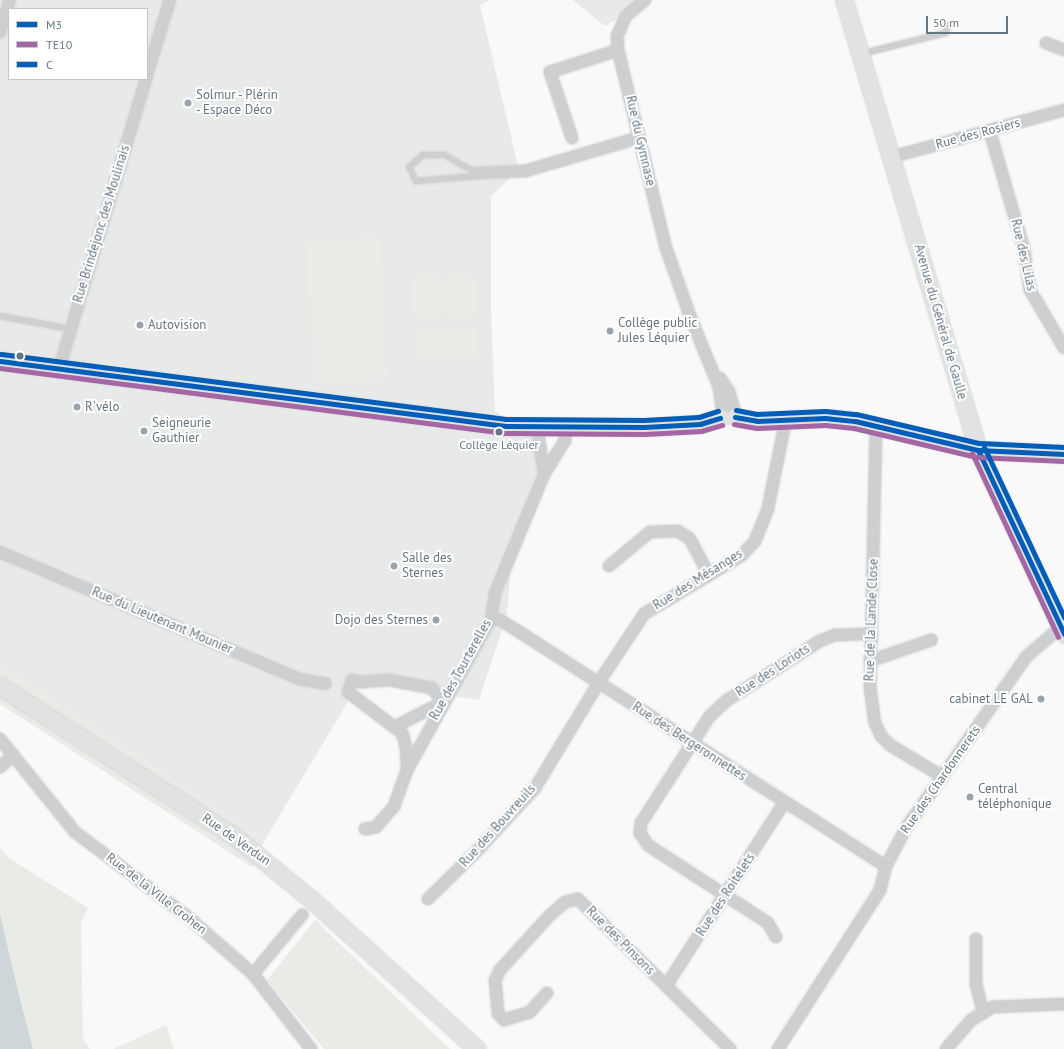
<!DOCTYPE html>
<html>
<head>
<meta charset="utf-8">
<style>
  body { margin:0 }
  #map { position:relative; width:1064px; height:1049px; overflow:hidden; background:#f9f9f9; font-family:"PT Sans",sans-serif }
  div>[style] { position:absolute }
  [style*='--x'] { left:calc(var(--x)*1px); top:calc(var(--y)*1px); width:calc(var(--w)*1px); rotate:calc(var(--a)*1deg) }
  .built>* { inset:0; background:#e8e9e9 }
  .green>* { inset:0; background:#e8ebe6; transform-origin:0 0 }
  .water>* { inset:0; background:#ced6d9 }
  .roads { filter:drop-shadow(0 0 1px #d5d6d7) drop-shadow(0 0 1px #d5d6d7) }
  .lane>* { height:6px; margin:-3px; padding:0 3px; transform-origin:3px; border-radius:3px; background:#cecfd0 }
  .street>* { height:12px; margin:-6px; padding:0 6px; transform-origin:6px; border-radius:6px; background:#cecfd0 }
  .secondary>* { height:17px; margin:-8.5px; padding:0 8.5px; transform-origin:8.5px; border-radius:8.5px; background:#e1e2e2 }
  .bus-1>* { height:5px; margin:-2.5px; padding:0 2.5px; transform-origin:2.5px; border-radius:2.5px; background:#005eb8 }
  .bus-2>* { height:5px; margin:-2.5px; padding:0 2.5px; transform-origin:2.5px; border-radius:2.5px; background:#a467a3 }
  .bus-3>* { height:5px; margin:-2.5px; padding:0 2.5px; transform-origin:2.5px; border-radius:2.5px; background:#005eb8 }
  .dots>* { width:11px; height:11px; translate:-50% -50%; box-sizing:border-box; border:2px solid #fff; border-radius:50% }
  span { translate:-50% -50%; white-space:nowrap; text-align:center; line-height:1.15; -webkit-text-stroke:4px #fff; paint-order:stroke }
  .bus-label { font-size:12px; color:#657683 }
  .poi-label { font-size:13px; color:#657683 }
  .left { translate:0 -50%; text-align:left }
  .right { translate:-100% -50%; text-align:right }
  .street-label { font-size:13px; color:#657683 }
  .legend { position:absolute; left:8px; top:8px; width:140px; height:72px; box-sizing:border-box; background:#fff; border:1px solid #c1c8cd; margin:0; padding:5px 7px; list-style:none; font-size:12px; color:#657683 }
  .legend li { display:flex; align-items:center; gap:8px; height:20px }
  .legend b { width:20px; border:1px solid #c1c8cd }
  .scale { position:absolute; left:926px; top:16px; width:82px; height:18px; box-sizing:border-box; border:2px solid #657683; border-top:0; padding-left:5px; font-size:12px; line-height:14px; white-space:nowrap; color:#657683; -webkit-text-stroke:3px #fff; paint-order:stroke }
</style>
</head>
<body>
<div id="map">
  <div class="built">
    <div style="clip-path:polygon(evenodd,0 0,490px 0,480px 5px,519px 170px,491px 196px,491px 309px,495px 411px,547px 446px,514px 535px,507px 615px,479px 700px,360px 682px,265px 840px,0 665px,0 0,9px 9px,147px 9px,147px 79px,9px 79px,9px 9px)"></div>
    <div style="clip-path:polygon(573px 0,650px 0,605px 26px)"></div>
  </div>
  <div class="green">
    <div style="left:381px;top:235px;width:145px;height:76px;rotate:87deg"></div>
    <div style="clip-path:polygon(473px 273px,473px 279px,477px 279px,478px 313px,474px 313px,475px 320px,450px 321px,449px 314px,441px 314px,441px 321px,417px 321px,416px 315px,412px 315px,411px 282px,415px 281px,415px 274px,440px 274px,440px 281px,448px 280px,448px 274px)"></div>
    <div style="left:477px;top:324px;width:34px;height:63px;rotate:88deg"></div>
    <div style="clip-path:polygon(0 665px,265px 840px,252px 867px,0 704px)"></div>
    <div style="clip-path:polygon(0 848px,9px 858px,88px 908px,81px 923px,83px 1038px,90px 1049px,33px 1049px,0 914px)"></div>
    <div style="clip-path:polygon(315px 920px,450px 1049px,324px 1049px,267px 980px)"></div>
    <div style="clip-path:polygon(166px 1025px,174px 1049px,113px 1049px)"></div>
  </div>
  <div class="water">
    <div style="clip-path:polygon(0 914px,19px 994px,33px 1049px,0 1049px)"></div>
  </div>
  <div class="roads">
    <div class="lane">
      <div style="--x:861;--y:54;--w:87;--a:-14"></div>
      <div style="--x:945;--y:33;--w:9;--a:-63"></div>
      <div style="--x:476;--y:173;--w:36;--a:-150"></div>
      <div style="--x:445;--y:155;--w:22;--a:180"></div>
      <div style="--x:423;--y:155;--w:18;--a:139"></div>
      <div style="--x:409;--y:167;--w:16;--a:63"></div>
      <div style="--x:416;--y:181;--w:62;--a:-4.6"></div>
      <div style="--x:0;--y:316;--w:71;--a:10.5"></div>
    </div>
    <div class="street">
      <div style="--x:645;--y:0;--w:25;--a:140"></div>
      <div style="--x:626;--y:16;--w:22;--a:114"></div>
      <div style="--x:617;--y:36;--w:14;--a:86"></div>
      <div style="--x:618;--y:50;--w:201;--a:76.4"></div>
      <div style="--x:665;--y:245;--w:75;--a:70.6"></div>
      <div style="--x:690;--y:316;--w:77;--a:67.8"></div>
      <div style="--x:719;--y:387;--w:22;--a:82"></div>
      <div style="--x:0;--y:32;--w:34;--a:-73"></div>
      <div style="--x:1046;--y:43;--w:19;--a:21"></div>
      <div style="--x:147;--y:75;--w:78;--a:-73"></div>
      <div style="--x:990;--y:132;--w:122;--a:73.8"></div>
      <div style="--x:1024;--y:249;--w:41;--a:81.7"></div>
      <div style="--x:1030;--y:290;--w:67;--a:59.6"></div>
      <div style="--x:572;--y:138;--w:70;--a:-108.4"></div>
      <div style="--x:550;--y:72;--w:71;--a:-17.9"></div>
      <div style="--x:892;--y:157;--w:178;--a:-15.3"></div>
      <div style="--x:476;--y:173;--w:49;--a:-2.3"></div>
      <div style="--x:525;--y:171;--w:118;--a:-16.3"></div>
      <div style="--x:59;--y:369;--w:303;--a:-73.3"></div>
      <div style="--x:720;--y:378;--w:17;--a:57"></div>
      <div style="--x:729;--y:392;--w:19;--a:74"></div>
      <div style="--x:537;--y:427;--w:48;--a:81.5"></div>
      <div style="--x:544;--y:474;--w:39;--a:-58"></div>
      <div style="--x:565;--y:441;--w:13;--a:-86"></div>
      <div style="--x:876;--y:427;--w:261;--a:91.3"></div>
      <div style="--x:870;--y:688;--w:35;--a:82"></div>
      <div style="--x:875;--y:723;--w:14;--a:65"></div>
      <div style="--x:881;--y:736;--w:13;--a:45"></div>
      <div style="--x:890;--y:745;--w:62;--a:31.1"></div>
      <div style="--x:0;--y:552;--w:325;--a:23"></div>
      <div style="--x:299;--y:679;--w:27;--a:10"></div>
      <div style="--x:609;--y:566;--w:53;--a:-39.7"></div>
      <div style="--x:650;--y:532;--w:28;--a:-2"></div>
      <div style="--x:678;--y:531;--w:14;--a:34"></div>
      <div style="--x:690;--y:539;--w:41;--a:62.2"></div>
      <div style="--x:491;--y:619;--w:9;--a:6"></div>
      <div style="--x:500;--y:620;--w:25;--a:32"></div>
      <div style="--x:521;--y:633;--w:433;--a:32.6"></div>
      <div style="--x:870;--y:661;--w:65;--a:-19"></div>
      <div style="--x:394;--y:727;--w:55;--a:-27"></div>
      <div style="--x:443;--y:702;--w:18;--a:-128"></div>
      <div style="--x:432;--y:688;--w:45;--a:-169.7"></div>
      <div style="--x:388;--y:680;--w:28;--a:176"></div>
      <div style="--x:360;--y:682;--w:8;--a:-166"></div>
      <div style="--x:352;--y:680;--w:13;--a:108"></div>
      <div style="--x:348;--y:692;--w:68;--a:37.2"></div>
      <div style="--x:402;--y:733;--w:15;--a:74"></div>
      <div style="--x:406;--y:747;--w:22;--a:87"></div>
      <div style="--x:0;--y:739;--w:119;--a:51.1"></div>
      <div style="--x:75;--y:832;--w:143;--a:37"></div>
      <div style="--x:189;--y:918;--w:85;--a:41.2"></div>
      <div style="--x:253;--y:974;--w:95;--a:52.3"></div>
      <div style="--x:0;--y:767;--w:18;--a:-43"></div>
      <div style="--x:365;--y:829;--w:11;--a:-10"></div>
      <div style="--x:376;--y:827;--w:28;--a:-49"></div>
      <div style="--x:394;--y:806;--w:38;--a:-70"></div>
      <div style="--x:407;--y:770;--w:173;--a:-60.9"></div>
      <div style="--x:491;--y:619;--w:26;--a:-81"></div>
      <div style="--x:495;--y:593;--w:129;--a:-67.6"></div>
      <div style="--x:428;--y:899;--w:66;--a:-44.4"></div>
      <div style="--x:475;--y:853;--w:88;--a:-47.3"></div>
      <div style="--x:535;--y:788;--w:127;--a:-58.8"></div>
      <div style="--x:601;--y:679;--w:78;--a:-56.5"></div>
      <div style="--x:644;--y:614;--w:113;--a:-30.9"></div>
      <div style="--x:741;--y:556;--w:21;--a:-47"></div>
      <div style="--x:755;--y:541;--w:35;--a:-68"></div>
      <div style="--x:768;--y:508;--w:91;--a:-78.6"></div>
      <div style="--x:776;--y:937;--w:16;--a:-120"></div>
      <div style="--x:768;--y:923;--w:143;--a:-147"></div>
      <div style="--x:648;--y:845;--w:14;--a:-124"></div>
      <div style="--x:640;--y:833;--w:10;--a:-84"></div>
      <div style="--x:641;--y:823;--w:126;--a:-57.3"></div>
      <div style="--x:709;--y:717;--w:23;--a:-43"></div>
      <div style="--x:726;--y:701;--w:112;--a:-32.6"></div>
      <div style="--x:820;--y:641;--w:16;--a:-22"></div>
      <div style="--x:835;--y:635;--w:37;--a:-2"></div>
      <div style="--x:976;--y:939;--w:45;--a:90"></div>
      <div style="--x:976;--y:984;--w:30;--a:76"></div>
      <div style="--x:253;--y:974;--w:77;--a:-50.3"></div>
      <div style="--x:666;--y:986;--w:218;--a:-57.2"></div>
      <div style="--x:547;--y:993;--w:25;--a:132"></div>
      <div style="--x:530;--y:1012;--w:27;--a:163"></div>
      <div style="--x:504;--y:1020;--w:9;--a:-131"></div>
      <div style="--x:498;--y:1013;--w:32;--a:-95"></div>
      <div style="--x:495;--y:981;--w:12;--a:-66"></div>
      <div style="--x:500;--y:970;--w:73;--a:-47.8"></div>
      <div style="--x:549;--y:916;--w:21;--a:-41"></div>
      <div style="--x:565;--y:902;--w:13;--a:-13"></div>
      <div style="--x:578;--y:899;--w:214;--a:44.6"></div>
      <div style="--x:778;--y:1049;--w:189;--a:-57.3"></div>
      <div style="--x:880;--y:890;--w:25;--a:-76"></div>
      <div style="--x:886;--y:866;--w:43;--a:-62.2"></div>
      <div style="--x:906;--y:828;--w:209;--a:-54.9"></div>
      <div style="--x:1026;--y:657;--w:48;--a:-40.7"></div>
      <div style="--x:946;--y:1049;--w:38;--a:-49"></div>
      <div style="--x:971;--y:1020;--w:26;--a:-31"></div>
      <div style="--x:993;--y:1007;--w:71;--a:-2.4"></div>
    </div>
    <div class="secondary">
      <div style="--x:844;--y:0;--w:470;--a:73.4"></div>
      <div style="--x:978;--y:450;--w:203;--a:64.9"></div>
      <div style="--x:0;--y:361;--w:510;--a:7.32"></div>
      <div style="--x:506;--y:426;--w:138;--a:0.4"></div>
      <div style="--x:644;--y:427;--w:56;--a:-3.1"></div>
      <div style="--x:700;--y:424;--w:21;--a:-17"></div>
      <div style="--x:735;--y:417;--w:22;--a:10"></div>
      <div style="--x:757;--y:421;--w:68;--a:-2.5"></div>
      <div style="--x:825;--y:418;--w:30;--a:6"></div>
      <div style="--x:855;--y:421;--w:126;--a:13.3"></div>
      <div style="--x:978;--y:450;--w:86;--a:2.7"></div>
      <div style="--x:0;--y:686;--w:279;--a:32.7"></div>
      <div style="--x:235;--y:837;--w:99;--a:39.3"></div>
      <div style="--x:312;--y:900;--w:222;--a:42.1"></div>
    </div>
  </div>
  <div class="bus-1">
    <div style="--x:0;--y:361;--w:510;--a:7.32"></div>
    <div style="--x:506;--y:426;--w:138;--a:0.4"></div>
    <div style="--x:644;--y:427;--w:56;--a:-3.1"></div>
    <div style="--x:700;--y:424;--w:21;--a:-17"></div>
    <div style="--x:735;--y:417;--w:22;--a:10"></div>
    <div style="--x:757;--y:421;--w:68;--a:-2.5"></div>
    <div style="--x:825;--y:418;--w:30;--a:6"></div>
    <div style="--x:855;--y:421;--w:126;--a:13.3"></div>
    <div style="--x:978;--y:450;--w:86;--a:2.7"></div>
    <div style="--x:978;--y:450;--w:203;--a:64.9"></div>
  </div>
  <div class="bus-2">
    <div style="--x:0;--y:368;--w:509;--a:7.33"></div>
    <div style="--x:505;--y:433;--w:139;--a:0.4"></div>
    <div style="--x:644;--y:434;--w:57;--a:-3"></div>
    <div style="--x:701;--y:431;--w:22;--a:-16"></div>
    <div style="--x:734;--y:424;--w:23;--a:10"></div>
    <div style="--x:757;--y:428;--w:68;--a:-2.5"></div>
    <div style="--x:825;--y:425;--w:29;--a:6"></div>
    <div style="--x:854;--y:428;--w:126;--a:13.3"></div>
    <div style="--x:977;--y:457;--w:87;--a:2.6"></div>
    <div style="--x:972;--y:453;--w:203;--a:64.9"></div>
  </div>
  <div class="bus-3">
    <div style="--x:1;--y:354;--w:509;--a:7.33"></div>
    <div style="--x:506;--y:419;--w:138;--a:0.4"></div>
    <div style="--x:644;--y:420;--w:55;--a:-3.1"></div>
    <div style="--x:699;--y:417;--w:20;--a:-18"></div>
    <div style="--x:736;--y:410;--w:21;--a:11"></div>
    <div style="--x:757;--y:414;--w:68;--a:-2.5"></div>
    <div style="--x:825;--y:411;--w:31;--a:6"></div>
    <div style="--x:856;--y:414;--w:126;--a:13.3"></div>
    <div style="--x:979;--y:443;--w:85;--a:2.7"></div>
    <div style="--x:984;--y:447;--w:188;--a:64.8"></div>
  </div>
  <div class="dots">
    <div style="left:188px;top:103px;background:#99a4ac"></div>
    <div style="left:140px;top:325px;background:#99a4ac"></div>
    <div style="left:610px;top:331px;background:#99a4ac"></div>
    <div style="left:20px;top:356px;background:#657683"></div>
    <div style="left:77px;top:407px;background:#99a4ac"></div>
    <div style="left:144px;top:431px;background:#99a4ac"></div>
    <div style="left:499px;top:432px;background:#657683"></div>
    <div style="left:394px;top:566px;background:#99a4ac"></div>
    <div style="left:436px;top:620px;background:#99a4ac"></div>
    <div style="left:1041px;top:699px;background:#99a4ac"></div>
    <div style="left:970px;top:797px;background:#99a4ac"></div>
  </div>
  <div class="bus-label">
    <span style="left:499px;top:445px">Collège Léquier</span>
  </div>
  <div class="poi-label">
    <span class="left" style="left:196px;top:103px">Solmur - Plérin<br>- Espace Déco</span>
    <span class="left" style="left:618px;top:331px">Collège public<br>Jules Léquier</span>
    <span class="left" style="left:148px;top:325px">Autovision</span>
    <span class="left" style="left:85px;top:407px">R'vélo</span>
    <span class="left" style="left:152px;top:431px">Seigneurie<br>Gauthier</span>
    <span class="left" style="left:402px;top:566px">Salle des<br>Sternes</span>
    <span class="right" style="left:428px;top:620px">Dojo des Sternes</span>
    <span class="right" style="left:1033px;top:699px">cabinet LE GAL</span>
    <span class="left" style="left:978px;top:797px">Central<br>téléphonique</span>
  </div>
  <div class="street-label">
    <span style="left:978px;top:134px;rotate:-15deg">Rue des Rosiers</span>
    <span style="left:640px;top:141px;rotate:77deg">Rue du Gymnase</span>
    <span style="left:102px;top:224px;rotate:-73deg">Rue Brindejonc des Moulinais</span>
    <span style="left:1023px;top:255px;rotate:77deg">Rue des Lilas</span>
    <span style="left:940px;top:322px;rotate:74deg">Avenue du Général de Gaulle</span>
    <span style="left:698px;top:580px;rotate:-32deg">Rue des Mésanges</span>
    <span style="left:872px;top:620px;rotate:-88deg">Rue de la Lande Close</span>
    <span style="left:162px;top:621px;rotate:23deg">Rue du Lieutenant Mounier</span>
    <span style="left:461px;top:670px;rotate:-61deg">Rue des Tourterelles</span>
    <span style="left:773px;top:671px;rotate:-33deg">Rue des Loriots</span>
    <span style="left:689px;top:742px;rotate:33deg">Rue des Bergeronnettes</span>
    <span style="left:941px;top:780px;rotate:-55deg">Rue des Chardonnerets</span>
    <span style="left:498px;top:826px;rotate:-48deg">Rue des Bouvreuils</span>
    <span style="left:236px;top:840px;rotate:35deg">Rue de Verdun</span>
    <span style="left:156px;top:894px;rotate:38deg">Rue de la Ville Crohen</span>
    <span style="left:726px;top:895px;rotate:-57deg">Rue des Roitelets</span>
    <span style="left:620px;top:941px;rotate:45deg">Rue des Pinsons</span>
  </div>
  <ul class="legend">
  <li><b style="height:5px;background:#005eb8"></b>M3</li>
  <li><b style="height:5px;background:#a467a3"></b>TE10</li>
  <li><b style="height:5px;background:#005eb8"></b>C</li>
  </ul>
  <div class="scale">50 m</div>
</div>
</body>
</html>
